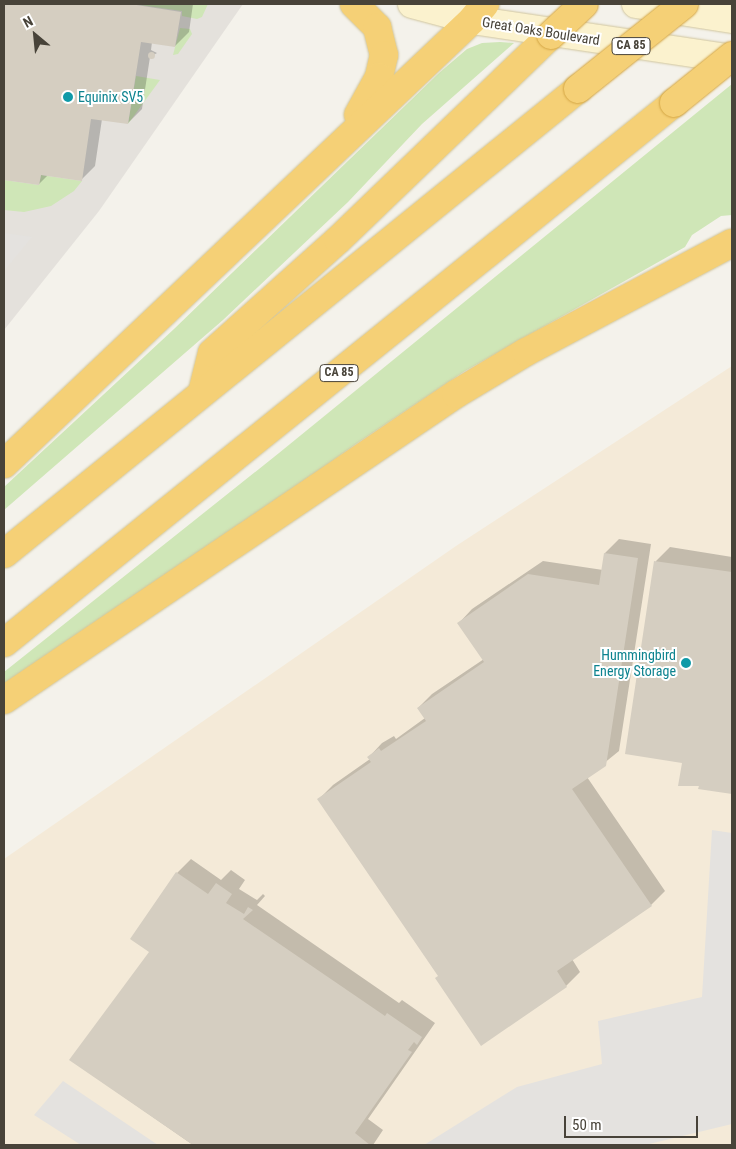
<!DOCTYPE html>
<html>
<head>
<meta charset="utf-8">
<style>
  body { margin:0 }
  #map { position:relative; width:736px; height:1149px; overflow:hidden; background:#f4f2eb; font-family:"Roboto Condensed",sans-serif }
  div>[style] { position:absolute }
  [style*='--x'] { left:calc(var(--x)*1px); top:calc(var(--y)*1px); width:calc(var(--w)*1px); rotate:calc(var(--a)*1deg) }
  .commercial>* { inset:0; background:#f4ead8 }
  .industrial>* { inset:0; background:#e4e1dc }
  .green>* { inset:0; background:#cfe6b7 }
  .parking>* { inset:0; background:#e4e2df }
  .shadow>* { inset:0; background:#0003 }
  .building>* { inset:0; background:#d5cec1 }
  .round { border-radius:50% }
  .roads { filter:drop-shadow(0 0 1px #d1c69e) drop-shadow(0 0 1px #d1c69e) }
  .secondary>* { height:28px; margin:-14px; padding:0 14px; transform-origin:14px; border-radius:14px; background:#fbf2ce }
  .motorway>* { height:28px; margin:-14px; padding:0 14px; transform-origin:14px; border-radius:14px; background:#f5d076 }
  .bridges { filter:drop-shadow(0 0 1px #d4a645) drop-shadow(0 0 1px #d4a645) }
  .motorway-bridge>* { height:28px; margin:-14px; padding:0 14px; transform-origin:14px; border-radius:14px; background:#f5d076 }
  .dots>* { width:14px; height:14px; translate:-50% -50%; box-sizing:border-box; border:2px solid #fff; border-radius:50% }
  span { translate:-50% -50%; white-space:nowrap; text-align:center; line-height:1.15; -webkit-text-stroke:4px #fff; paint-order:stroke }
  .shield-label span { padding:1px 4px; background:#fff; border:1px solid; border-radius:4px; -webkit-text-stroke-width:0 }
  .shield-label { font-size:12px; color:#484339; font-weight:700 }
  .street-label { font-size:14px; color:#484339 }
  .culture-label { font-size:14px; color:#0d838f }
  .left { translate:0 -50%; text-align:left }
  .right { translate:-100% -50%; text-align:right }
  .frame { position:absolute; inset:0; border:5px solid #484339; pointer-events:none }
  .north { position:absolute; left:10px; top:10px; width:50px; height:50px; -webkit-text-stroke:4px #fff; paint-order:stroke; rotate:332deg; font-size:14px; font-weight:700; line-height:20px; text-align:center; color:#484339 }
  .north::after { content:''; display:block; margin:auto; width:18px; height:22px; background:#484339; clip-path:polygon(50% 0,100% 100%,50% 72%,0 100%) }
  .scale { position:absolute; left:564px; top:1116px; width:134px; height:22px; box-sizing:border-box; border:2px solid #484339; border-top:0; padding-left:6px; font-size:15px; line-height:18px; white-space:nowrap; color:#484339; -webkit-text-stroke:4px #fff; paint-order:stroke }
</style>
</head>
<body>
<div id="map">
  <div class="commercial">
    <div style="clip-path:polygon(732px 366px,732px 1145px,4px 1145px,4px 859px,456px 546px)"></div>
  </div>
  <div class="industrial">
    <div style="clip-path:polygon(4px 4px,243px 4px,99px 211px,4px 330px)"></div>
  </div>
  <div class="green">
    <div style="clip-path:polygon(133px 4px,208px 4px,202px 17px,197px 19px,182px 16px,182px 11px)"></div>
    <div style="clip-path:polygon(180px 28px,190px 29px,192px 34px,178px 54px,173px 55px)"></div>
    <div style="clip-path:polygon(500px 42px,514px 43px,422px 124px,348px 202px,223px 320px,4px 510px,4px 487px,174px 329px,439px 73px,467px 49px,482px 43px)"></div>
    <div style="clip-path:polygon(136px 76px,160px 80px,128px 124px)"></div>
    <div style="clip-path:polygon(732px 84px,732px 215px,721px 216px,692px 235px,685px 247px,465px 371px,356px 444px,4px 695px,4px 672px,279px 453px)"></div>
    <div style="clip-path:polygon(41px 175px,82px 181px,74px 191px,51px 206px,24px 212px,4px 210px,4px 180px,39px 185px)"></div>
  </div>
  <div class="parking">
    <div style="clip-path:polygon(4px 233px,32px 237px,4px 271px)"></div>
    <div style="clip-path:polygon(712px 830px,732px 833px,732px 1124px,645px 1145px,424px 1145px,517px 1087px,602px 1064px,598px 1021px,702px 997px)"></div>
    <div style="clip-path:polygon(63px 1081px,158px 1145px,81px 1145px,34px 1115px)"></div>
  </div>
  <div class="shadow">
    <div style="clip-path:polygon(4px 4px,193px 4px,189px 32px,175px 46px,152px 42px,151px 50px,157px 53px,150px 57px,142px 109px,128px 123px,102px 119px,95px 166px,81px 180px,48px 175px,39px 184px,4px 178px)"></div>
    <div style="clip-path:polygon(619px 539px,651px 544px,619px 751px,587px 777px,665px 891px,651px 905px,572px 959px,580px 972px,566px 986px,481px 1044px,439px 976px,319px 799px,333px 785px,370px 759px,369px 757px,382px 743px,394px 736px,396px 739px,425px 718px,418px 708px,432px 694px,484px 659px,459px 623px,472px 609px,543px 561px,603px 570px,605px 553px)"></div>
    <div style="clip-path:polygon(670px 547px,732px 557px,732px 793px,700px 788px,683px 761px,627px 753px,656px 561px)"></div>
    <div style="clip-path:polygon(191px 859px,221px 880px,231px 870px,245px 880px,239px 889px,257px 900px,263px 894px,265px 896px,257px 905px,399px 1003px,402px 1000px,435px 1023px,368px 1119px,383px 1130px,373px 1145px,193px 1145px,71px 1060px,151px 952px,177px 873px)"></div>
  </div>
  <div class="building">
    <div style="clip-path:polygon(4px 4px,130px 4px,181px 12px,175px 47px,141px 42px,128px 124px,91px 119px,82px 181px,41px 175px,39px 185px,4px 180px)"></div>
    <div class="round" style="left:147.5px;top:51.5px;width:7px;height:7px"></div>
    <div style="clip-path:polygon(604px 553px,638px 558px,606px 766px,572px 789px,652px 906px,557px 971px,567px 987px,481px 1046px,435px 978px,438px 976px,317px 799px,371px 762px,367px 757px,379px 748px,381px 751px,426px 721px,417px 708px,484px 662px,457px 623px,528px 574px,599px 585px)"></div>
    <div style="clip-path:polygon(654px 561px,732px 572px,732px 794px,698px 789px,699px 786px,678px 786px,682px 763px,625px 754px)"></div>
    <div style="clip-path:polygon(176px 872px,208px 894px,216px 883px,232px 894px,226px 903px,244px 914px,248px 907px,253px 910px,243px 919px,385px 1016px,387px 1013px,422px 1037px,417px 1045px,414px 1042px,408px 1050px,412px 1052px,355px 1133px,370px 1145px,193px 1145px,69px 1060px,149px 952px,130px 939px)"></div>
  </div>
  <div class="roads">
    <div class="secondary">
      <div style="--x:412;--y:4;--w:62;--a:14.9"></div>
      <div style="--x:472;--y:20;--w:263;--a:8.5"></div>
      <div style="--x:636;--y:4;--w:97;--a:8.9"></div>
    </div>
    <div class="motorway">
      <div style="--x:354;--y:4;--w:33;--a:45"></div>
      <div style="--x:377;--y:27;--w:29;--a:76"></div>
      <div style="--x:384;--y:55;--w:23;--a:103"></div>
      <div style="--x:379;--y:77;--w:43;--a:118.9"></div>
      <div style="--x:202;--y:393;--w:41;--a:-76"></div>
      <div style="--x:212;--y:353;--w:169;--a:-41.9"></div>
      <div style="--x:338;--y:240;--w:296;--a:-43.9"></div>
      <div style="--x:4;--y:464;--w:645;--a:-43.49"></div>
      <div style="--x:472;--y:20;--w:21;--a:-51"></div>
      <div style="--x:4;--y:554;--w:739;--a:-39.01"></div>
      <div style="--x:4;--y:643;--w:861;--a:-38.87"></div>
      <div style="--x:4;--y:700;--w:546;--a:-34.1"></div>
      <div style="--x:456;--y:394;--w:82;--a:-31"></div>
      <div style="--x:526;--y:352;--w:233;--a:-27.9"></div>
    </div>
  </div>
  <div class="bridges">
    <div class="motorway-bridge">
      <div style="--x:551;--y:35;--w:45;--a:-43.2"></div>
      <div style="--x:578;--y:89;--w:136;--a:-38.7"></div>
      <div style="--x:674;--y:103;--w:75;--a:-39"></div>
    </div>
  </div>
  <div class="dots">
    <div style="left:68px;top:97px;background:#0f9aa8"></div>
    <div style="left:686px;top:663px;background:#0f9aa8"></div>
  </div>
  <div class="shield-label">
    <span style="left:631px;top:46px">CA 85</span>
    <span style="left:339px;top:373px">CA 85</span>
  </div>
  <div class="street-label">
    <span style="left:541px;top:31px;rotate:9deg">Great Oaks Boulevard</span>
  </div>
  <div class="culture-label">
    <span class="left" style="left:78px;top:97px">Equinix SV5</span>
    <span class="right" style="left:676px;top:663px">Hummingbird<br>Energy Storage</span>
  </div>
  <div class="frame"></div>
  <div class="north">N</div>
  <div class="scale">50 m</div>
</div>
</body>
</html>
